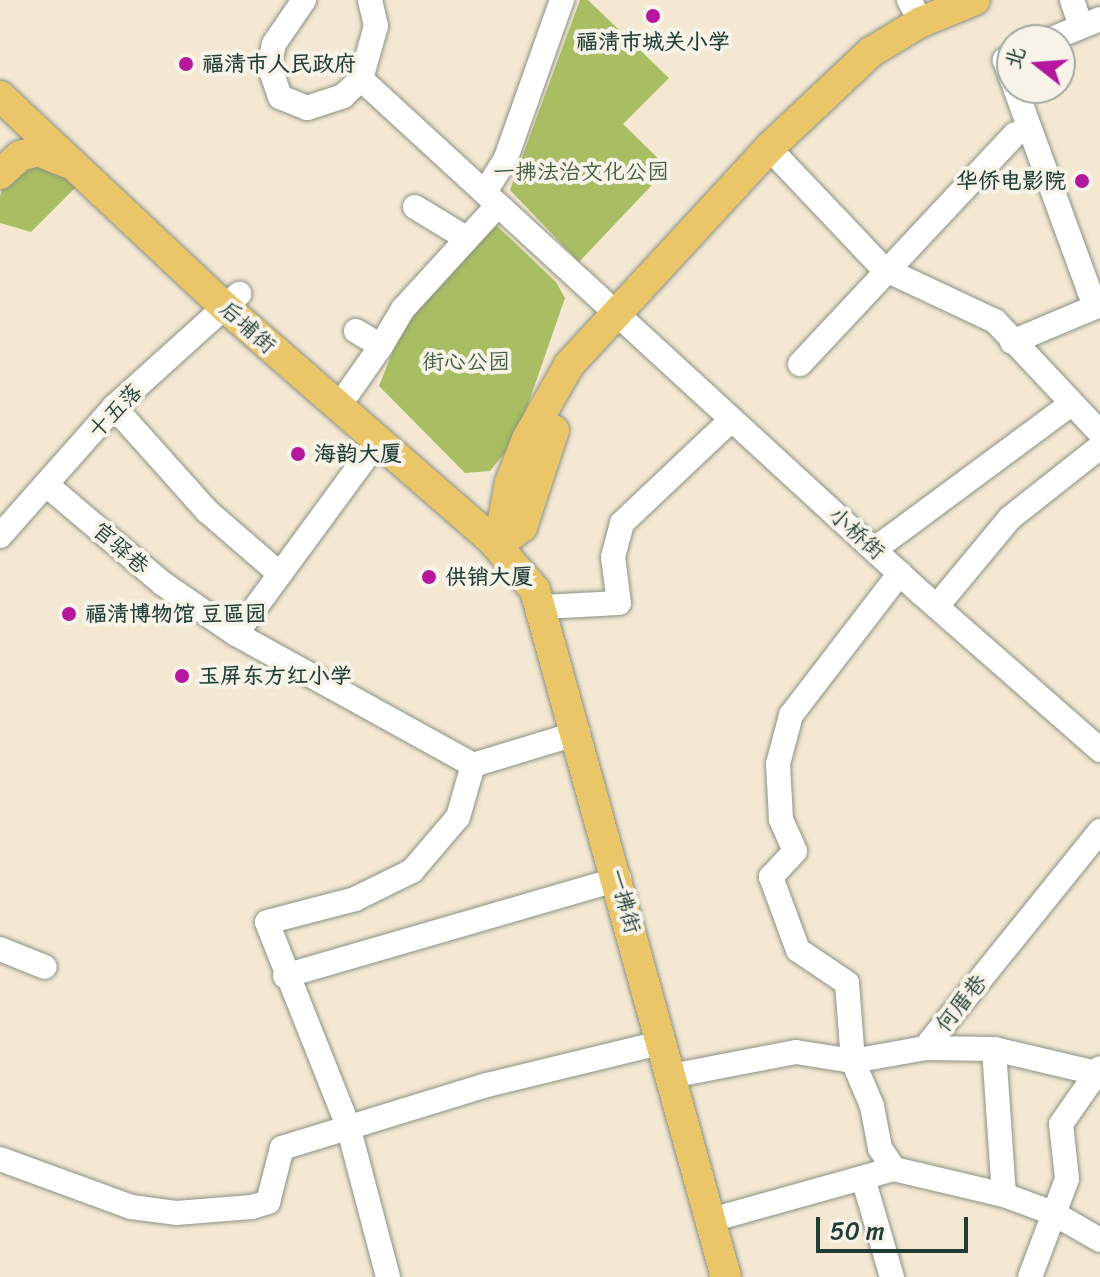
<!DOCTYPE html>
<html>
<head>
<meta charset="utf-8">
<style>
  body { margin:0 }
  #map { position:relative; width:1100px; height:1277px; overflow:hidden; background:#f4e8d3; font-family:Sriracha,"LXGW WenKai TC",sans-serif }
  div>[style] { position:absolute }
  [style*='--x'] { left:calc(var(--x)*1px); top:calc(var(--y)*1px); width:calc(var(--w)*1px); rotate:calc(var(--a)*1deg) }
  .green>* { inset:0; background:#a9be63 }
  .roads { filter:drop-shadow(0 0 2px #8a9284) drop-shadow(0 0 2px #8a9284) }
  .minor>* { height:24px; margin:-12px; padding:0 12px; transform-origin:12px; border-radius:12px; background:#fff }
  .major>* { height:30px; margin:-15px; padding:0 15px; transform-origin:15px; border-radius:15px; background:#ebc669 }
  .dots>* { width:22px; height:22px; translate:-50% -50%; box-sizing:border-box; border:4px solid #f7f3e8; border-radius:50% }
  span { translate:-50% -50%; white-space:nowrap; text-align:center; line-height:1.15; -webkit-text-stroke:8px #f7f3e8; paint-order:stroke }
  .poi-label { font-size:22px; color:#1f3d34; font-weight:700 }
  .left { translate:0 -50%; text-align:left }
  .right { translate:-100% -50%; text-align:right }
  .park-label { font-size:22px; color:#425d40 }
  .street-label { font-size:22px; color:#1f3d34 }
  .north { position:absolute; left:996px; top:24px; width:80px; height:80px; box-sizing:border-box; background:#f7f3e8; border:2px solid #a1aaa0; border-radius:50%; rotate:287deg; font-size:22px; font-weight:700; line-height:32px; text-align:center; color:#1f3d34 }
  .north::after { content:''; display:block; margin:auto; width:28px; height:36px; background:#b5179e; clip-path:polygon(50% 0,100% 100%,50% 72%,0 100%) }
  .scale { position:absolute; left:816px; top:1217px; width:152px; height:36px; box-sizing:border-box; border:4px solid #1f3d34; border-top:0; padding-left:10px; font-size:24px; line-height:28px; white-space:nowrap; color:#1f3d34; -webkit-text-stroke:6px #f7f3e8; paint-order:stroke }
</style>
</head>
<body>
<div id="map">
  <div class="green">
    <div style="clip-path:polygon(580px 0,588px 0,669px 78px,623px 124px,668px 168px,579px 262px,510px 190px)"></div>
    <div style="clip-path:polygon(45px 159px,77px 186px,31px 232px,0 223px,0 196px,7px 174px)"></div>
    <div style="clip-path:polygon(495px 224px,556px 282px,565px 298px,516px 439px,490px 471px,465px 473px,379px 386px,408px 313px)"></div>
  </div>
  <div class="roads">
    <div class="minor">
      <div style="--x:304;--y:0;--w:53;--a:124.3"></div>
      <div style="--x:274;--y:44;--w:22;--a:103"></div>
      <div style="--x:269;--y:65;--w:34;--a:71"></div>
      <div style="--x:280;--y:97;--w:29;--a:22"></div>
      <div style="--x:307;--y:108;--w:38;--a:-18"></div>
      <div style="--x:343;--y:96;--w:25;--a:-43"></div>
      <div style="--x:361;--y:79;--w:55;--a:-74.2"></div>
      <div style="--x:376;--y:26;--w:27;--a:-103"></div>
      <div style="--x:909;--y:0;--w:25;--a:61"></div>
      <div style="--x:1072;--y:0;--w:28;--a:71"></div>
      <div style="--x:1049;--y:40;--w:55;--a:-22.4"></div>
      <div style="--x:1012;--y:57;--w:8;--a:157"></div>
      <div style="--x:1005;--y:60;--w:21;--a:71"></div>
      <div style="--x:361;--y:79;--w:762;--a:42.55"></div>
      <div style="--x:922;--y:594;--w:237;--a:41.2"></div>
      <div style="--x:1015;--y:88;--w:233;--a:69.9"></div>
      <div style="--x:769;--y:148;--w:167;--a:46.5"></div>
      <div style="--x:884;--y:269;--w:123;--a:25.1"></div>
      <div style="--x:995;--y:321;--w:154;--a:46.8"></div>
      <div style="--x:485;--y:192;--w:40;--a:-58"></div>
      <div style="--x:506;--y:158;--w:168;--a:-70.5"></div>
      <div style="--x:415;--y:207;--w:60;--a:31.3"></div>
      <div style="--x:356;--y:331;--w:29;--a:31"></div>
      <div style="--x:381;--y:346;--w:43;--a:-59.3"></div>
      <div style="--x:403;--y:309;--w:141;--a:-47.6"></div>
      <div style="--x:1012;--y:342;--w:95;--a:-22.8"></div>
      <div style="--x:800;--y:364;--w:315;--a:-46.9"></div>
      <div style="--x:348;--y:393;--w:57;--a:-54.9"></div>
      <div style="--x:114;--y:407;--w:140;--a:48.2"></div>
      <div style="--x:207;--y:511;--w:96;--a:40.8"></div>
      <div style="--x:48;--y:486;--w:150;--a:40.4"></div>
      <div style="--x:162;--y:583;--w:90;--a:34.6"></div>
      <div style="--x:236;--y:634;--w:271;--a:28.9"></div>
      <div style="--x:473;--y:765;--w:110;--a:-16.9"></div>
      <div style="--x:0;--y:536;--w:172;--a:-48.5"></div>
      <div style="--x:114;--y:407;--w:169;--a:-42.1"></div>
      <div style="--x:875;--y:549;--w:244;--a:-36.5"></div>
      <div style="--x:937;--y:606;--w:114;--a:-50.3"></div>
      <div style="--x:1010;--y:518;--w:115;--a:-38.3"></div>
      <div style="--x:542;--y:607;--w:77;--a:-3"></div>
      <div style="--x:619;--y:603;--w:46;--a:-97.4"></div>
      <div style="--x:613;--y:557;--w:35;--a:-75"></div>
      <div style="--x:622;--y:523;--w:150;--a:-43.4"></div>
      <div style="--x:236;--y:634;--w:238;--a:-53.7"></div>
      <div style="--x:0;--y:949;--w:48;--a:21.8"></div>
      <div style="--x:285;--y:976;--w:348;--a:-16.2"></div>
      <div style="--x:925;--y:1048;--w:69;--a:0.8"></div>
      <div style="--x:994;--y:1049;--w:105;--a:13.2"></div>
      <div style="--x:994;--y:1049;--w:146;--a:86.1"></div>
      <div style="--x:671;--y:1076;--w:127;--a:-10.9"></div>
      <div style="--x:796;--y:1052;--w:58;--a:9"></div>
      <div style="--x:853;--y:1061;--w:73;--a:-10.2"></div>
      <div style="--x:925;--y:1048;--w:279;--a:-51.1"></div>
      <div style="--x:0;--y:1159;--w:140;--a:20.1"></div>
      <div style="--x:131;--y:1207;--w:45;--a:7.6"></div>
      <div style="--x:176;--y:1213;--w:76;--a:-4.5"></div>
      <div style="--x:252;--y:1207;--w:17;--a:-17"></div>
      <div style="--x:268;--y:1202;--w:56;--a:-75.5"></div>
      <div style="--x:282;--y:1148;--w:214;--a:-17.1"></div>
      <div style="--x:487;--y:1085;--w:181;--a:-13.7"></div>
      <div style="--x:894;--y:1169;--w:25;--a:-124"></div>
      <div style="--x:880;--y:1148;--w:43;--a:-100.8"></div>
      <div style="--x:872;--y:1106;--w:49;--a:-112.9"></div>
      <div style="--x:853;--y:1061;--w:78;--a:-94.4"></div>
      <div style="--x:847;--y:983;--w:59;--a:-146"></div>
      <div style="--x:798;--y:950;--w:78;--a:-110.3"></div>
      <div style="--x:771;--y:877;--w:35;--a:-47"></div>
      <div style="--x:795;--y:851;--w:35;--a:-114"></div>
      <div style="--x:781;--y:819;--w:55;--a:-93.1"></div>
      <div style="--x:778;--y:764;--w:51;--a:-75.1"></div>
      <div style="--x:791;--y:715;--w:179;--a:-52.5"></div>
      <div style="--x:863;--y:1178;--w:103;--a:73.7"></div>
      <div style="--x:711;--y:1220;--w:190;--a:-15.6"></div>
      <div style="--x:894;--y:1169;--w:113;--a:13.3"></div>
      <div style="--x:1004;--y:1195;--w:52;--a:20.2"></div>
      <div style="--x:1053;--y:1213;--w:54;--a:29.9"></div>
      <div style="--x:388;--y:1277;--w:156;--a:-104.8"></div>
      <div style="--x:348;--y:1126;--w:219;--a:-111.7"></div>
      <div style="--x:267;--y:922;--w:91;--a:-14.6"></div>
      <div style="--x:355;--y:899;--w:64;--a:-26.2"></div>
      <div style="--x:412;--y:871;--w:71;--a:-49.6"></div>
      <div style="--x:458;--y:817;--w:54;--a:-73.9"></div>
      <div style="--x:1030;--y:1277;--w:105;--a:-69.3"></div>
      <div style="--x:1067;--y:1179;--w:55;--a:-96.2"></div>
      <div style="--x:1061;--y:1124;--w:68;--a:-55.1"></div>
    </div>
    <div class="major">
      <div style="--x:0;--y:96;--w:310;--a:43.2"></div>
      <div style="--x:226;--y:308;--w:352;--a:41.1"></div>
      <div style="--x:491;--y:539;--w:67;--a:49.2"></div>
      <div style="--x:535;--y:590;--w:713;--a:74.46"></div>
      <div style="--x:0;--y:174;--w:27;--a:-42"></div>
      <div style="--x:20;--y:156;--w:19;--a:-16"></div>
      <div style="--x:38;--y:151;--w:31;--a:22"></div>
      <div style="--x:492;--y:535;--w:19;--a:0"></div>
      <div style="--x:511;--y:535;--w:14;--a:-36"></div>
      <div style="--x:522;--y:527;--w:102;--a:-71.7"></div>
      <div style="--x:504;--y:551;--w:20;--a:-99"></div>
      <div style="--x:501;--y:531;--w:49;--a:-79.4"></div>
      <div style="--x:510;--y:483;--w:47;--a:-68.9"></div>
      <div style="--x:527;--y:439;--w:85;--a:-60.4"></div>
      <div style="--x:569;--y:365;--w:295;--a:-47.3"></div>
      <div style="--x:769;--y:148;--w:140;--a:-43.3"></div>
      <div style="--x:871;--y:52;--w:58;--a:-31"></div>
      <div style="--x:921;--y:22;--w:58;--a:-22.2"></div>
    </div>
  </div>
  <div class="dots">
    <div style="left:653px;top:16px;background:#b5179e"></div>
    <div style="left:186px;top:64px;background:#b5179e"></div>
    <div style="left:1082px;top:181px;background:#b5179e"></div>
    <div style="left:298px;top:454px;background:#b5179e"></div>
    <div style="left:429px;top:577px;background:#b5179e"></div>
    <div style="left:69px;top:614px;background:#b5179e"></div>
    <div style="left:182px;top:676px;background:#b5179e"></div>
  </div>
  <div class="poi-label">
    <span style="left:653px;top:42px">福清市城关小学</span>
    <span class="left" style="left:202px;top:64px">福清市人民政府</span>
    <span class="right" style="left:1066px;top:181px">华侨电影院</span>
    <span class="left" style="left:314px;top:454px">海韵大厦</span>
    <span class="left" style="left:445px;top:577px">供销大厦</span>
    <span class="left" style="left:85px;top:614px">福清博物馆 豆區园</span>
    <span class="left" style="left:198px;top:676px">玉屏东方红小学</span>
  </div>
  <div class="park-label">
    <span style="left:581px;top:172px">一拂法治文化公园</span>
    <span style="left:466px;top:362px">街心公园</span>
  </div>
  <div class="street-label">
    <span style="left:248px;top:327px;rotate:42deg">后埔街</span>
    <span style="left:115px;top:411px;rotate:-46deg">十五落</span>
    <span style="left:857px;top:533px;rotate:42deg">小桥街</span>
    <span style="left:121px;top:548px;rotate:41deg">官驿巷</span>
    <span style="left:625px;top:901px;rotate:75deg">一拂街</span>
    <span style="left:961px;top:1003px;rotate:-51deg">何厝巷</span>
  </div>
  <div class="north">北</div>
  <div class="scale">50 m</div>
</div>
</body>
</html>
